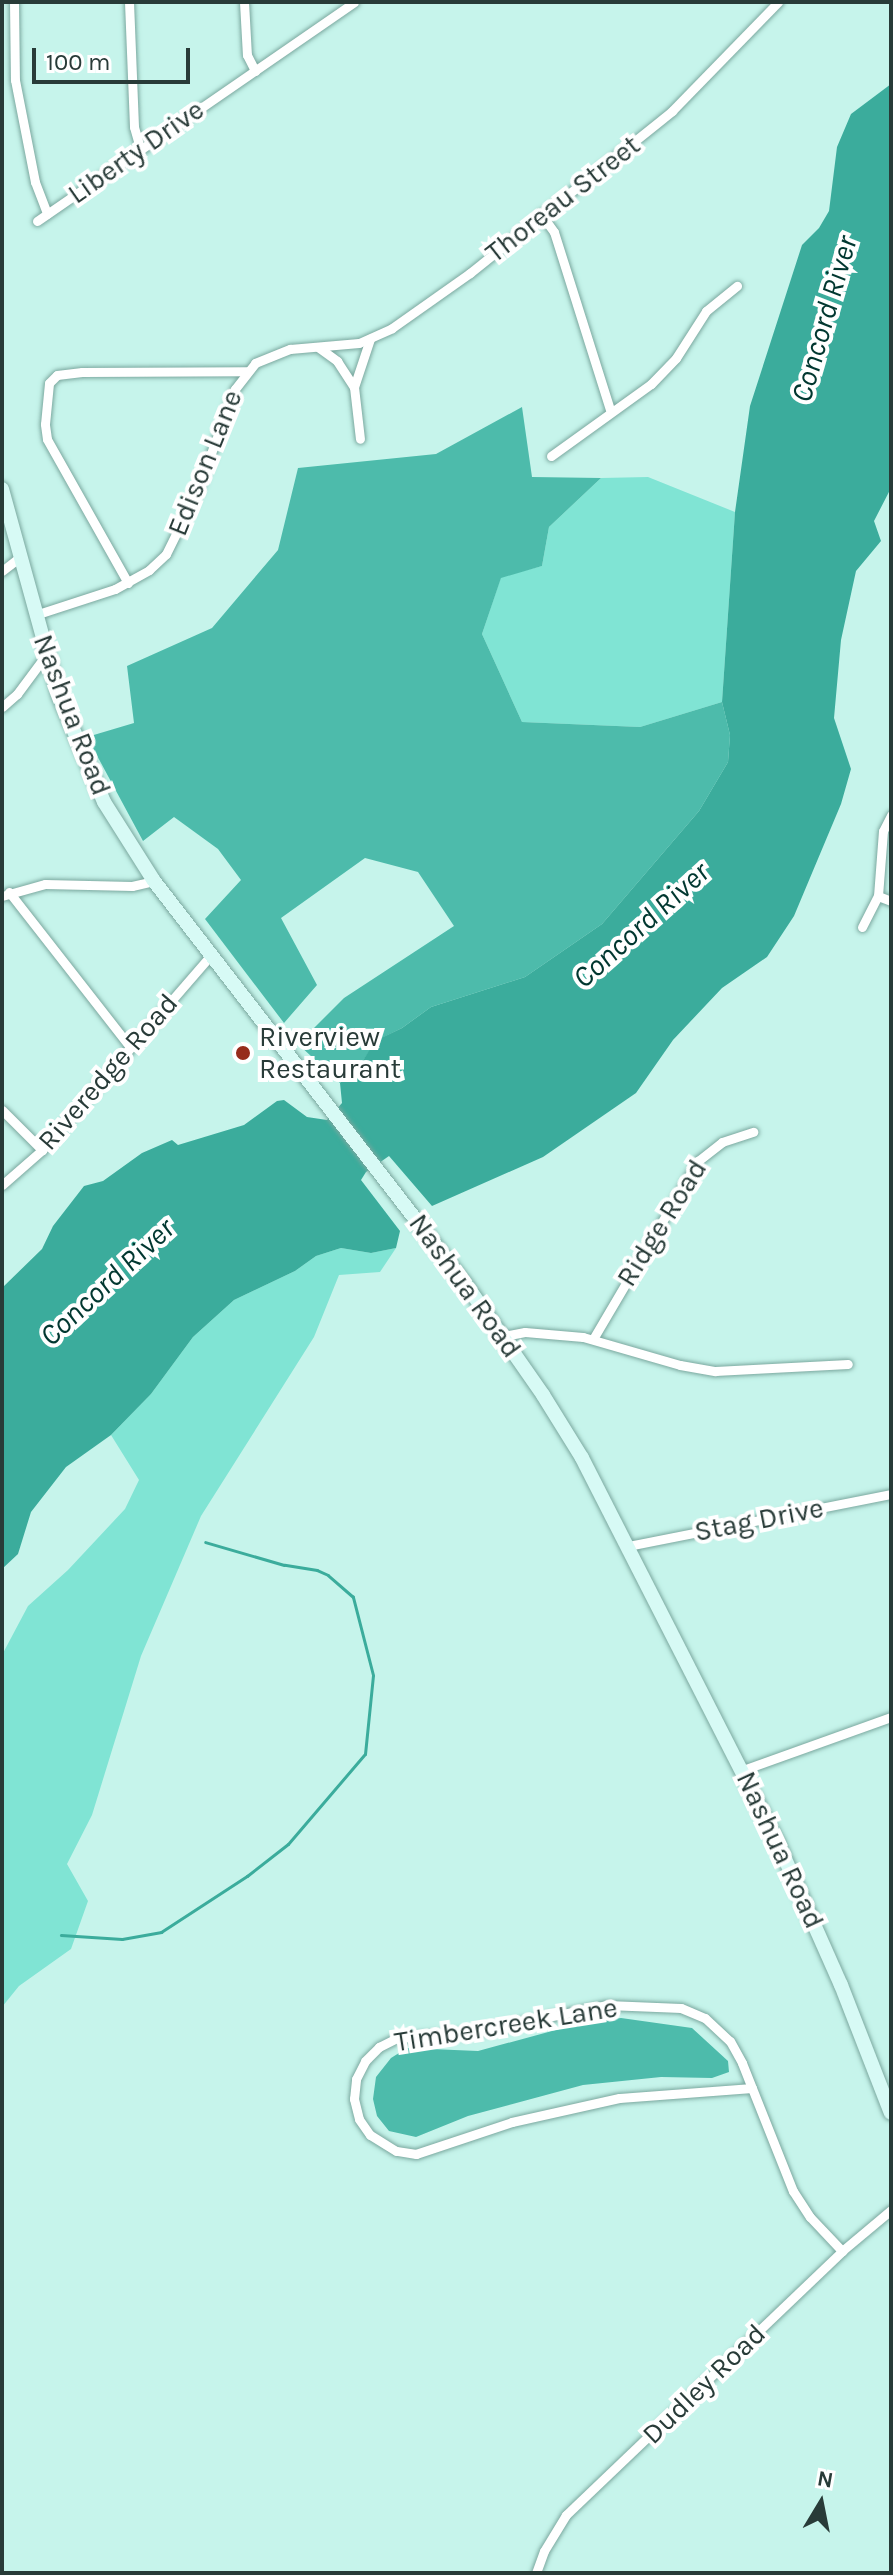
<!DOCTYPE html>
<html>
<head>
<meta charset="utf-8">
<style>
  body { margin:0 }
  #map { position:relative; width:893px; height:2575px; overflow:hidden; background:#c6f4eb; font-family:Karla,sans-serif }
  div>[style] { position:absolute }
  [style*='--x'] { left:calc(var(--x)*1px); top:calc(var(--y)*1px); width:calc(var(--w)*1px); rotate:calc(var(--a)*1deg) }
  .green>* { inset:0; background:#80e4d4 }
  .forest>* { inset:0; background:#4dbbab }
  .water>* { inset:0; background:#3bac9c }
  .stream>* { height:3px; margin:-1.5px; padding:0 1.5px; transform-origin:1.5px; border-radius:1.5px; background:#3bac9c }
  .roads { filter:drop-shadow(0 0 2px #7ba89f) drop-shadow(0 0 2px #7ba89f) }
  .minor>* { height:9px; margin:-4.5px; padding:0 4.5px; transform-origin:4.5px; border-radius:4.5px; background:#fff }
  .secondary>* { height:14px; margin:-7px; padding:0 7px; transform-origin:7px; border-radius:7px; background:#d7faf5 }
  .dots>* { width:22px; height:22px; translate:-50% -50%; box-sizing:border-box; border:4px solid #fff; border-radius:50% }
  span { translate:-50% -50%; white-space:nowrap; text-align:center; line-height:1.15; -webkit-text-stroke:8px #fff; paint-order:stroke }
  .street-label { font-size:28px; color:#283b38 }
  .poi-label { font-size:28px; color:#283b38 }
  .left { translate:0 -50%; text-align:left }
  .water-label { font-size:30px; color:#013730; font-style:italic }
  .frame { position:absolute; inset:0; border:4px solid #283b38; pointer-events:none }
  .north { position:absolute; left:781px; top:2463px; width:80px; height:80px; -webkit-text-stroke:6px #fff; paint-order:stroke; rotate:10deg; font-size:22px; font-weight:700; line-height:32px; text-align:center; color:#283b38 }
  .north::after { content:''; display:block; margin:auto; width:28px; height:36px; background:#283b38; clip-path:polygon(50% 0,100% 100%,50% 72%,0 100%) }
  .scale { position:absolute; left:32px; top:48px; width:158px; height:36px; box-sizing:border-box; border:4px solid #283b38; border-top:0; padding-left:10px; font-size:24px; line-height:28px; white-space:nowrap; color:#283b38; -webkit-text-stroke:6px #fff; paint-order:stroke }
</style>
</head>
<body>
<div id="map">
  <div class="green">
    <div style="clip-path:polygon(648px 477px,735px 512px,722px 702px,640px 727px,522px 722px,482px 634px,501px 577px,542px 566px,549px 527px,601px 478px)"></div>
    <div style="clip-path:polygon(341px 1248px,371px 1253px,396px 1248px,380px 1272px,339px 1275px,314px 1337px,201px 1516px,141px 1656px,92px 1815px,67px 1864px,88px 1901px,71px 1949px,19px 1986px,2px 2007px,2px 1655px,28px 1606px,68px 1570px,125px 1509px,139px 1480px,111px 1435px,151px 1394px,193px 1337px,234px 1300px,295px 1271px,316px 1256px)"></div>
  </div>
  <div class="forest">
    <div style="clip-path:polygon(522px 407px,532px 477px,601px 478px,549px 527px,542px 566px,501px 578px,482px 634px,522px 722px,640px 727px,722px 702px,730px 735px,728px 762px,699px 811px,602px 924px,525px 977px,431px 1007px,402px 1028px,376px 1041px,359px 1067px,340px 1083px,298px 1044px,344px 998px,454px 926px,418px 872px,365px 858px,281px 918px,317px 985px,284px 1023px,205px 919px,241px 880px,218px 849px,174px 817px,143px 841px,87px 737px,134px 723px,127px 666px,212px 628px,278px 550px,298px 468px,436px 454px)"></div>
    <div style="clip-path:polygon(621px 2018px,692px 2028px,728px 2061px,729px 2072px,712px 2078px,661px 2077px,583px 2085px,468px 2116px,416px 2137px,389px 2131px,377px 2116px,373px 2099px,376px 2077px,391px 2058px,407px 2048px,478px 2051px,578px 2024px)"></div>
  </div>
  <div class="water">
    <div style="clip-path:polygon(891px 84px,891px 488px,874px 521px,881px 541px,856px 571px,841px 640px,834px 718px,851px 769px,841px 804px,794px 916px,767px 957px,722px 988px,673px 1040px,636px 1093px,543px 1157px,432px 1206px,389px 1156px,366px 1172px,361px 1180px,400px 1231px,396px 1248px,371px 1253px,341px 1248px,316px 1256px,295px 1271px,234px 1300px,193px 1337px,151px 1394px,111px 1435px,66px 1467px,31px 1512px,18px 1554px,2px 1569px,2px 1288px,42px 1249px,53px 1226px,84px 1186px,103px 1181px,142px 1153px,172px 1140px,178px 1145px,244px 1125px,277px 1101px,284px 1100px,307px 1117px,327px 1120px,342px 1103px,340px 1083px,359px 1067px,375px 1041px,402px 1028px,431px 1007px,525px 977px,602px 924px,699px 811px,728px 762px,730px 735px,722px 702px,735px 512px,750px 406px,802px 245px,819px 228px,829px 211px,837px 147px,851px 114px)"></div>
  </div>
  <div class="stream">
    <div style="--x:61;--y:1935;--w:61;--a:3.8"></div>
    <div style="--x:122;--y:1939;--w:40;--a:-10"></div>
    <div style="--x:161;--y:1932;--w:103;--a:-33.1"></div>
    <div style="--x:247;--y:1876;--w:52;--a:-38"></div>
    <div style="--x:288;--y:1844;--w:118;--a:-49.5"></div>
    <div style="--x:365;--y:1754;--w:79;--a:-84.2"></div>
    <div style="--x:373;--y:1675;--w:81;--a:-104.4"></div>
    <div style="--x:353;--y:1597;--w:33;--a:-139"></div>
    <div style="--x:328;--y:1575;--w:12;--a:-156"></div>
    <div style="--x:317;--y:1570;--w:33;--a:-171"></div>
    <div style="--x:284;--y:1565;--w:82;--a:-163.8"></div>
  </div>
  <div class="roads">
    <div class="minor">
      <div style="--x:14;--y:2;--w:78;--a:89.3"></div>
      <div style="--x:15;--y:80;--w:104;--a:78.9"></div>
      <div style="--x:35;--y:182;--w:34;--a:69"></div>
      <div style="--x:129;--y:2;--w:125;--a:87.7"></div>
      <div style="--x:134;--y:127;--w:22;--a:74"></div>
      <div style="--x:244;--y:2;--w:53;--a:86.8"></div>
      <div style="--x:247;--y:55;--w:18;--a:63"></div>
      <div style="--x:541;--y:214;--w:22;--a:54"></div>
      <div style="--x:554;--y:232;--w:187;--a:72.5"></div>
      <div style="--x:37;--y:221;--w:385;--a:-34.6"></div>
      <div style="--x:318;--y:347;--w:24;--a:36"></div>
      <div style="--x:337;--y:361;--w:31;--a:57"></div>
      <div style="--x:354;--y:387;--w:52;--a:83.4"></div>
      <div style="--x:354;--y:387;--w:51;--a:-71.6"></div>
      <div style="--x:551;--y:456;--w:123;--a:-35.8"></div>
      <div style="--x:651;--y:384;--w:36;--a:-46"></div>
      <div style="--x:676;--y:358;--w:56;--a:-57.4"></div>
      <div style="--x:706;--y:311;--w:40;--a:-39"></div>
      <div style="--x:2;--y:571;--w:23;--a:-38"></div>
      <div style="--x:128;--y:583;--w:165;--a:-119.4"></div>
      <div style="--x:47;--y:439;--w:15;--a:-98"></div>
      <div style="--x:45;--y:424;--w:41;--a:-84.4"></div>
      <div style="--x:49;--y:383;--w:11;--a:-45"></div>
      <div style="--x:57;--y:375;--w:25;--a:-7"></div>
      <div style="--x:82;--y:372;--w:165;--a:-0.3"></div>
      <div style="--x:35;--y:615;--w:84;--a:-18"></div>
      <div style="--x:115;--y:589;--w:39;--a:-29"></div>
      <div style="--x:149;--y:570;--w:23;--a:-43"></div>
      <div style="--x:166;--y:554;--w:70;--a:-63.8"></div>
      <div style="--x:197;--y:491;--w:109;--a:-69.6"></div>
      <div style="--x:235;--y:389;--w:33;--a:-52"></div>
      <div style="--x:255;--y:363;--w:38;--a:-22"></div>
      <div style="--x:290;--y:349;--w:69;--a:-5"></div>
      <div style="--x:359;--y:343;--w:36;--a:-24"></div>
      <div style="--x:392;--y:328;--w:95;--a:-35.2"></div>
      <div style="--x:470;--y:273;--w:259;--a:-38.7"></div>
      <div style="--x:672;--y:111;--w:152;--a:-45.8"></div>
      <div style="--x:2;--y:707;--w:20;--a:-41"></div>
      <div style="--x:17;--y:694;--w:49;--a:-53.4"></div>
      <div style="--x:9;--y:892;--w:197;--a:52"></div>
      <div style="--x:2;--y:896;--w:45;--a:-15.6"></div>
      <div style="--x:45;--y:884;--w:87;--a:1.3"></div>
      <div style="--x:132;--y:886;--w:23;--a:-13"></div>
      <div style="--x:878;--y:896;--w:14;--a:21"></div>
      <div style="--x:862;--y:927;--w:35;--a:-63"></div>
      <div style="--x:878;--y:896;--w:65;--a:-85.6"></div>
      <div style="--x:883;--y:831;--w:18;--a:-63"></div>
      <div style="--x:2;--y:1110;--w:57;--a:45"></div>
      <div style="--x:2;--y:1185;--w:53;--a:-41.2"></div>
      <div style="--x:42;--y:1150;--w:258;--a:-49.1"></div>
      <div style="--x:504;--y:1336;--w:21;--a:-11"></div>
      <div style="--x:525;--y:1332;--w:58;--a:4.9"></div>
      <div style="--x:583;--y:1337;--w:101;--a:16.1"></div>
      <div style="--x:680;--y:1365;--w:36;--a:10"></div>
      <div style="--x:715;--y:1371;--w:133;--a:-3"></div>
      <div style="--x:593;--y:1339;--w:207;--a:-59.5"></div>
      <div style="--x:698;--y:1161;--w:31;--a:-38"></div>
      <div style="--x:722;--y:1142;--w:33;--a:-18"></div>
      <div style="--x:628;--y:1546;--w:268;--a:-11.2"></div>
      <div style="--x:743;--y:1770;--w:157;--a:-19.7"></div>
      <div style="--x:752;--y:2088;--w:133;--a:175.7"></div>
      <div style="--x:619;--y:2098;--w:110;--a:167.4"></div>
      <div style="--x:512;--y:2122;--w:101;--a:161.6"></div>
      <div style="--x:416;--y:2154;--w:20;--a:-171"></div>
      <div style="--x:396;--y:2151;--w:31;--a:-148"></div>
      <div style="--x:370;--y:2135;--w:19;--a:-125"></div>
      <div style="--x:359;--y:2119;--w:21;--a:-104"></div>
      <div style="--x:354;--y:2099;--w:20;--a:-84"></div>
      <div style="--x:356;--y:2079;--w:20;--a:-63"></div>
      <div style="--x:365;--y:2061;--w:20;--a:-45"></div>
      <div style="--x:379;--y:2047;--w:20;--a:-27"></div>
      <div style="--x:397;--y:2038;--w:72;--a:-4"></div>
      <div style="--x:469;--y:2033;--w:141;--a:-11.5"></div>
      <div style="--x:607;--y:2005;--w:74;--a:2.3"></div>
      <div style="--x:681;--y:2008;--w:26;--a:23"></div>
      <div style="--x:705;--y:2018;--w:34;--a:43"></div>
      <div style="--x:730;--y:2041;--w:25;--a:61"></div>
      <div style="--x:742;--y:2063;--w:138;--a:68.3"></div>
      <div style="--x:793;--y:2191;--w:31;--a:57"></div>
      <div style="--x:810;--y:2217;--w:47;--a:46.7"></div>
      <div style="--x:536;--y:2573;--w:23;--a:-70"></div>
      <div style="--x:544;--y:2551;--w:42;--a:-58.6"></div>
      <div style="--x:566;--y:2515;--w:382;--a:-43.7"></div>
      <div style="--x:842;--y:2251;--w:64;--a:-39.9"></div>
    </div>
    <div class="secondary">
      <div style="--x:2;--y:489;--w:215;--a:74.6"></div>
      <div style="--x:59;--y:696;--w:115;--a:67"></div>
      <div style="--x:104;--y:802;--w:93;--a:57.7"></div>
      <div style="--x:154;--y:881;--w:512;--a:52.3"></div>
      <div style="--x:467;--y:1286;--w:133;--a:55.1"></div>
      <div style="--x:543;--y:1395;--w:74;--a:58.2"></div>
      <div style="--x:582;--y:1458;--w:432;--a:63"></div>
      <div style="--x:778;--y:1843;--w:155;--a:66.1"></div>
      <div style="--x:841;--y:1985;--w:137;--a:68.7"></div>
    </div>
  </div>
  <div class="dots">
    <div style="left:243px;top:1053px;background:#962c1b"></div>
  </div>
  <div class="street-label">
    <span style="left:136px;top:152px;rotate:-35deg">Liberty Drive</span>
    <span style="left:563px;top:199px;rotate:-38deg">Thoreau Street</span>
    <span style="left:205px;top:463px;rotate:-68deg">Edison Lane</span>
    <span style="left:72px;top:715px;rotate:69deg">Nashua Road</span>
    <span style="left:108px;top:1072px;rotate:-49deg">Riveredge Road</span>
    <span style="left:662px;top:1223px;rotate:-58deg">Ridge Road</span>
    <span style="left:465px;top:1286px;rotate:54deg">Nashua Road</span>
    <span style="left:759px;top:1520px;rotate:-11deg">Stag Drive</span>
    <span style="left:780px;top:1850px;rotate:65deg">Nashua Road</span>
    <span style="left:506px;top:2025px;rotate:-9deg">Timbercreek Lane</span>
    <span style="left:704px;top:2384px;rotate:-44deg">Dudley Road</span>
  </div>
  <div class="poi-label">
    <span class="left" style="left:259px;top:1053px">Riverview<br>Restaurant</span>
  </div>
  <div class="water-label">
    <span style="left:824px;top:319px;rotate:-74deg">Concord River</span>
    <span style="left:641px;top:925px;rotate:-42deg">Concord River</span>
    <span style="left:107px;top:1282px;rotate:-43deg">Concord River</span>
  </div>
  <div class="frame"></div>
  <div class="north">N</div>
  <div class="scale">100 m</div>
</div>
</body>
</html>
